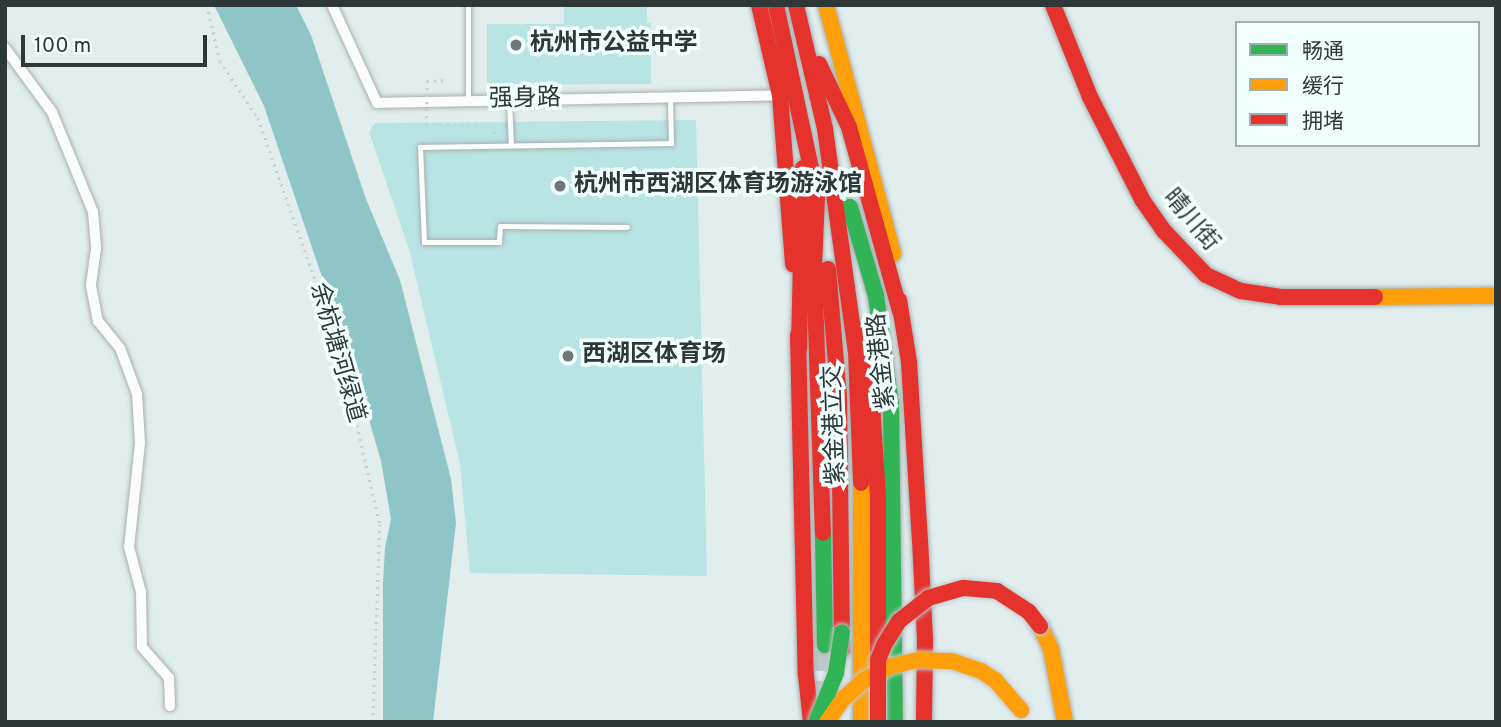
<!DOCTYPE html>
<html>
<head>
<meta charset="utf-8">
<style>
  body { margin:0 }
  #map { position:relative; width:1501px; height:727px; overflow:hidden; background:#e2eeee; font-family:Overpass,"Noto Sans SC",sans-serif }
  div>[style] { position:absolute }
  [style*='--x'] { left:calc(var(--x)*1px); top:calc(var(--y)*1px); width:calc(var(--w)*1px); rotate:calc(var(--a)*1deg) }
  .green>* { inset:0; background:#b9e4e4 }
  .water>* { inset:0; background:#8fc5c6 }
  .highway-tunnel>* { height:21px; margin-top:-10.5px; transform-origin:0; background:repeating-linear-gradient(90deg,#becaca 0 21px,transparent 0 31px) }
  .path>* { height:2.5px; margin-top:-1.25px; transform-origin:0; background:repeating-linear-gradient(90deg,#c9cece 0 2px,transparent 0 7px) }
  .roads { filter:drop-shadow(0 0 2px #a7b0b0) drop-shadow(0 0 2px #a7b0b0) }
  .lane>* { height:5px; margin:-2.5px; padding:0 2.5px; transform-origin:2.5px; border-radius:2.5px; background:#fbfcfc }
  .street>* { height:10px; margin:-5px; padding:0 5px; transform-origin:5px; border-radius:5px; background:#fbfcfc }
  .fast>* { height:16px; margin:-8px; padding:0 8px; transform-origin:8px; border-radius:8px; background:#30b455 }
  .slow>* { height:16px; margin:-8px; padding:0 8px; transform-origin:8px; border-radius:8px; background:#ff9f0a }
  .jam>* { height:16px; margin:-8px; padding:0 8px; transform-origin:8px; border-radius:8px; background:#e5322d }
  .path-bridge>* { height:2.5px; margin-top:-1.25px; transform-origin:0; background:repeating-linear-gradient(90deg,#c9cece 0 2px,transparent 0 7px) }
  .bridges { filter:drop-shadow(0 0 2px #c3c9c9) drop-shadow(0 0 2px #c3c9c9) }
  .fast-bridge>* { height:16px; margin:-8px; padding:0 8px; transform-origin:8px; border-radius:8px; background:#30b455 }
  .slow-bridge>* { height:16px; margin:-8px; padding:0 8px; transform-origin:8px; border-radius:8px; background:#ff9f0a }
  .jam-bridge>* { height:16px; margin:-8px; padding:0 8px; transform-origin:8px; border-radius:8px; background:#e5322d }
  .dots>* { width:19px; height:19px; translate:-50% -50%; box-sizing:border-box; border:4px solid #f1ffff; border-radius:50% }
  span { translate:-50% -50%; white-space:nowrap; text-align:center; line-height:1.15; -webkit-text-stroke:7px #f1ffff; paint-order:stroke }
  .poi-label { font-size:24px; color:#2f3838; font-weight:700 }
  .left { translate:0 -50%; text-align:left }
  .street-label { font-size:24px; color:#2f3838 }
  .frame { position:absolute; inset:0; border:7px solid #2f3838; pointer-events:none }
  .legend { position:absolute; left:1235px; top:21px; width:245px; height:126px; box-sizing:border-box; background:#f1ffff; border:2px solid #a3afaf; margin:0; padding:9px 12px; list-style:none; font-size:21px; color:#2f3838 }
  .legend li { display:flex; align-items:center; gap:14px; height:35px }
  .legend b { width:35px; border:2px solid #a3afaf }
  .scale { position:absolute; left:21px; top:35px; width:186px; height:32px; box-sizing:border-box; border:4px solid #2f3838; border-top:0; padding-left:9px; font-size:21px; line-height:24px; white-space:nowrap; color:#2f3838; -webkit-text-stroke:5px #f1ffff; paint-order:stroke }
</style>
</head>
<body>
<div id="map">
  <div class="green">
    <div style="clip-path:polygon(564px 5px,647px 5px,647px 23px,651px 23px,651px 84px,487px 85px,487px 24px,564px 24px)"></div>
    <div style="clip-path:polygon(696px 120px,707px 576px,470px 573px,460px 464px,409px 249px,369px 132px,375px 123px)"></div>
  </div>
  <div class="water">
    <div style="clip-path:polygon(214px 5px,296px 5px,311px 35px,366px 199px,400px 280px,451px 479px,456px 523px,433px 722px,383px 722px,383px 583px,385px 548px,391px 519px,381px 461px,361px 392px,264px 106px)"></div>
  </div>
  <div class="highway-tunnel">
    <div style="--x:824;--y:702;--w:57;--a:-89"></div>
  </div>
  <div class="path">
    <div style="--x:207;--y:5;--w:57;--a:76.9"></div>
    <div style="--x:220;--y:61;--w:69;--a:56.3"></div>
    <div style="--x:258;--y:118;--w:246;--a:70.5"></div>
    <div style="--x:340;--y:350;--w:179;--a:77.1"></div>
    <div style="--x:380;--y:524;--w:198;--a:92"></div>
    <div style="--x:427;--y:81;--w:20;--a:-3"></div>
    <div style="--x:426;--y:125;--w:69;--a:0"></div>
    <div style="--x:495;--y:125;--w:11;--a:90"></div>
  </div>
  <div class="roads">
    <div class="lane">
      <div style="--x:509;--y:100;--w:45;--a:87.5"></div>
      <div style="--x:468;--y:101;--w:96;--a:-90"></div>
      <div style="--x:627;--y:227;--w:127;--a:-179.5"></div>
      <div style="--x:500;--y:226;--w:16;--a:94"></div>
      <div style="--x:499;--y:242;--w:75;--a:180"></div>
      <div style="--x:424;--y:242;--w:95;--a:-92.4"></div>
      <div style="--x:420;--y:147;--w:251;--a:-0.9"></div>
      <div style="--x:671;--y:143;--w:45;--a:-91.3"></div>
    </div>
    <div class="street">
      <div style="--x:332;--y:5;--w:108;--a:65.3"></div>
      <div style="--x:377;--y:103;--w:403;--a:-1.1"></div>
      <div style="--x:5;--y:48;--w:79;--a:53.7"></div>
      <div style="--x:52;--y:112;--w:108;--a:67.7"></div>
      <div style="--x:93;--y:212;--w:37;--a:85"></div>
      <div style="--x:96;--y:249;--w:37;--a:98"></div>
      <div style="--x:91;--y:286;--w:36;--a:79"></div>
      <div style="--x:98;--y:321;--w:35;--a:51"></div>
      <div style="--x:120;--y:348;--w:49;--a:69.7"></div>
      <div style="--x:137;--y:394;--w:49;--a:86.5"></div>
      <div style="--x:140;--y:443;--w:105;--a:96"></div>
      <div style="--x:129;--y:547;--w:47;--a:75.1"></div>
      <div style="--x:141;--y:592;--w:55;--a:89"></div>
      <div style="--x:142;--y:647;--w:41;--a:48.9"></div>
      <div style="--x:169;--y:678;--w:28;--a:88"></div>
    </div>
    <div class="fast">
      <div style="--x:850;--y:207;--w:93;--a:73.7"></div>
      <div style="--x:876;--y:296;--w:109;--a:82.1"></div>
      <div style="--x:891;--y:404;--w:318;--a:89.3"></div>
      <div style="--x:823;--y:533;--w:112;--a:89"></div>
    </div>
    <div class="slow">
      <div style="--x:826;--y:5;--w:258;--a:74.9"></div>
      <div style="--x:1375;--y:297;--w:121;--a:-0.5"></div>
      <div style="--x:861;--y:483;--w:239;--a:90"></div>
      <div style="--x:1040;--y:626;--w:25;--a:64"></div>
      <div style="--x:1051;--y:649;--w:74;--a:79.1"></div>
    </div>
    <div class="jam">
      <div style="--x:759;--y:5;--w:92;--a:76.9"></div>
      <div style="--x:780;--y:95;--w:170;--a:85.6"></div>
      <div style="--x:776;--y:5;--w:196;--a:77.9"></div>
      <div style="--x:817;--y:197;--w:68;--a:92.5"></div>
      <div style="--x:814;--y:265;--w:268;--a:88.1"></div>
      <div style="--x:796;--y:5;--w:127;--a:76.8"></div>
      <div style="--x:825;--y:129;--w:224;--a:82.1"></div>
      <div style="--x:856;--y:351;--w:132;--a:87.8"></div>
      <div style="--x:1053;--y:5;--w:99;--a:68.1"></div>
      <div style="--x:1090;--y:97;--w:117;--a:63"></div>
      <div style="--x:1143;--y:201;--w:37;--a:55"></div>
      <div style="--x:1164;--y:231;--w:61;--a:46.3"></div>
      <div style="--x:1206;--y:275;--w:38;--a:25"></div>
      <div style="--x:1241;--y:291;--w:40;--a:8.5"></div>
      <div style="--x:1281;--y:297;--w:94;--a:0"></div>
      <div style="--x:819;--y:64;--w:70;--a:64.5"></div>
      <div style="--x:849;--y:127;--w:191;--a:74.5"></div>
      <div style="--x:828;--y:269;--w:128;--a:85.1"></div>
      <div style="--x:839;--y:397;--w:253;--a:89.3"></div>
      <div style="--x:899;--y:300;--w:63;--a:80.8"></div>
      <div style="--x:909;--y:362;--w:178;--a:86.5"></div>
      <div style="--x:920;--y:540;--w:100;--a:87.1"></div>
      <div style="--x:925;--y:640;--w:82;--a:90.7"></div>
      <div style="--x:867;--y:327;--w:168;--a:86.3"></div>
      <div style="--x:878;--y:495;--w:165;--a:90"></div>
      <div style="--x:798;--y:335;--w:340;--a:88.7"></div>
      <div style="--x:806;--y:675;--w:47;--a:83.9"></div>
      <div style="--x:799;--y:348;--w:180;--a:-88.7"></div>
    </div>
  </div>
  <div class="path-bridge">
    <div style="--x:426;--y:125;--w:44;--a:-88.7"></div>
  </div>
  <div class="bridges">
    <div class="fast-bridge">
      <div style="--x:817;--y:720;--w:51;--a:-68"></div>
      <div style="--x:836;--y:673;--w:41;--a:-81.7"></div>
    </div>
    <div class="slow-bridge">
      <div style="--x:827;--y:722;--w:29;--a:-55"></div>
      <div style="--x:844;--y:698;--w:27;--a:-42"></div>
      <div style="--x:864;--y:680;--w:31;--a:-27"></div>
      <div style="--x:892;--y:666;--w:28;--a:-13"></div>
      <div style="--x:919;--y:660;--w:33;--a:2"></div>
      <div style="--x:952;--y:661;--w:31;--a:19"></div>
      <div style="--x:981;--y:671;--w:17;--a:33"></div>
      <div style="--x:995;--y:680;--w:40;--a:49"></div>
    </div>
    <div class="jam-bridge">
      <div style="--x:878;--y:722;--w:62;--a:-90"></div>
      <div style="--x:878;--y:660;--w:16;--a:-68"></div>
      <div style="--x:884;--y:645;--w:28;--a:-58"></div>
      <div style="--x:899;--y:621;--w:37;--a:-38"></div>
      <div style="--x:928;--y:598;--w:37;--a:-16"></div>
      <div style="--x:964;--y:588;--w:33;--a:5"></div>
      <div style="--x:997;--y:591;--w:38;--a:33"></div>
      <div style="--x:1029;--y:612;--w:18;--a:52"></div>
    </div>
  </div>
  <div class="dots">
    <div style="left:516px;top:45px;background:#6e7878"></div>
    <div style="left:560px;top:186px;background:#6e7878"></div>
    <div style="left:568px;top:356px;background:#6e7878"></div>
  </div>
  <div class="poi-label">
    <span class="left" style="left:530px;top:45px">杭州市公益中学</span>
    <span class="left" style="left:574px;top:186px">杭州市西湖区体育场游泳馆</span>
    <span class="left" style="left:582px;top:356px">西湖区体育场</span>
  </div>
  <div class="street-label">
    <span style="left:525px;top:100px;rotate:-1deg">强身路</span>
    <span style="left:1190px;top:221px;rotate:50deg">晴川街</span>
    <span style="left:336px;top:353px;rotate:74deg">余杭塘河绿道</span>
    <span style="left:883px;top:361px;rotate:-96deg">紫金港路</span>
    <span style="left:836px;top:425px;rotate:-92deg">紫金港立交</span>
  </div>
  <div class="frame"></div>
  <ul class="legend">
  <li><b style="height:9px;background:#30b455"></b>畅通</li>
  <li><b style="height:9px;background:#ff9f0a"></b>缓行</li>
  <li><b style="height:9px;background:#e5322d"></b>拥堵</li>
  </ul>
  <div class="scale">100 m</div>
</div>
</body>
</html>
